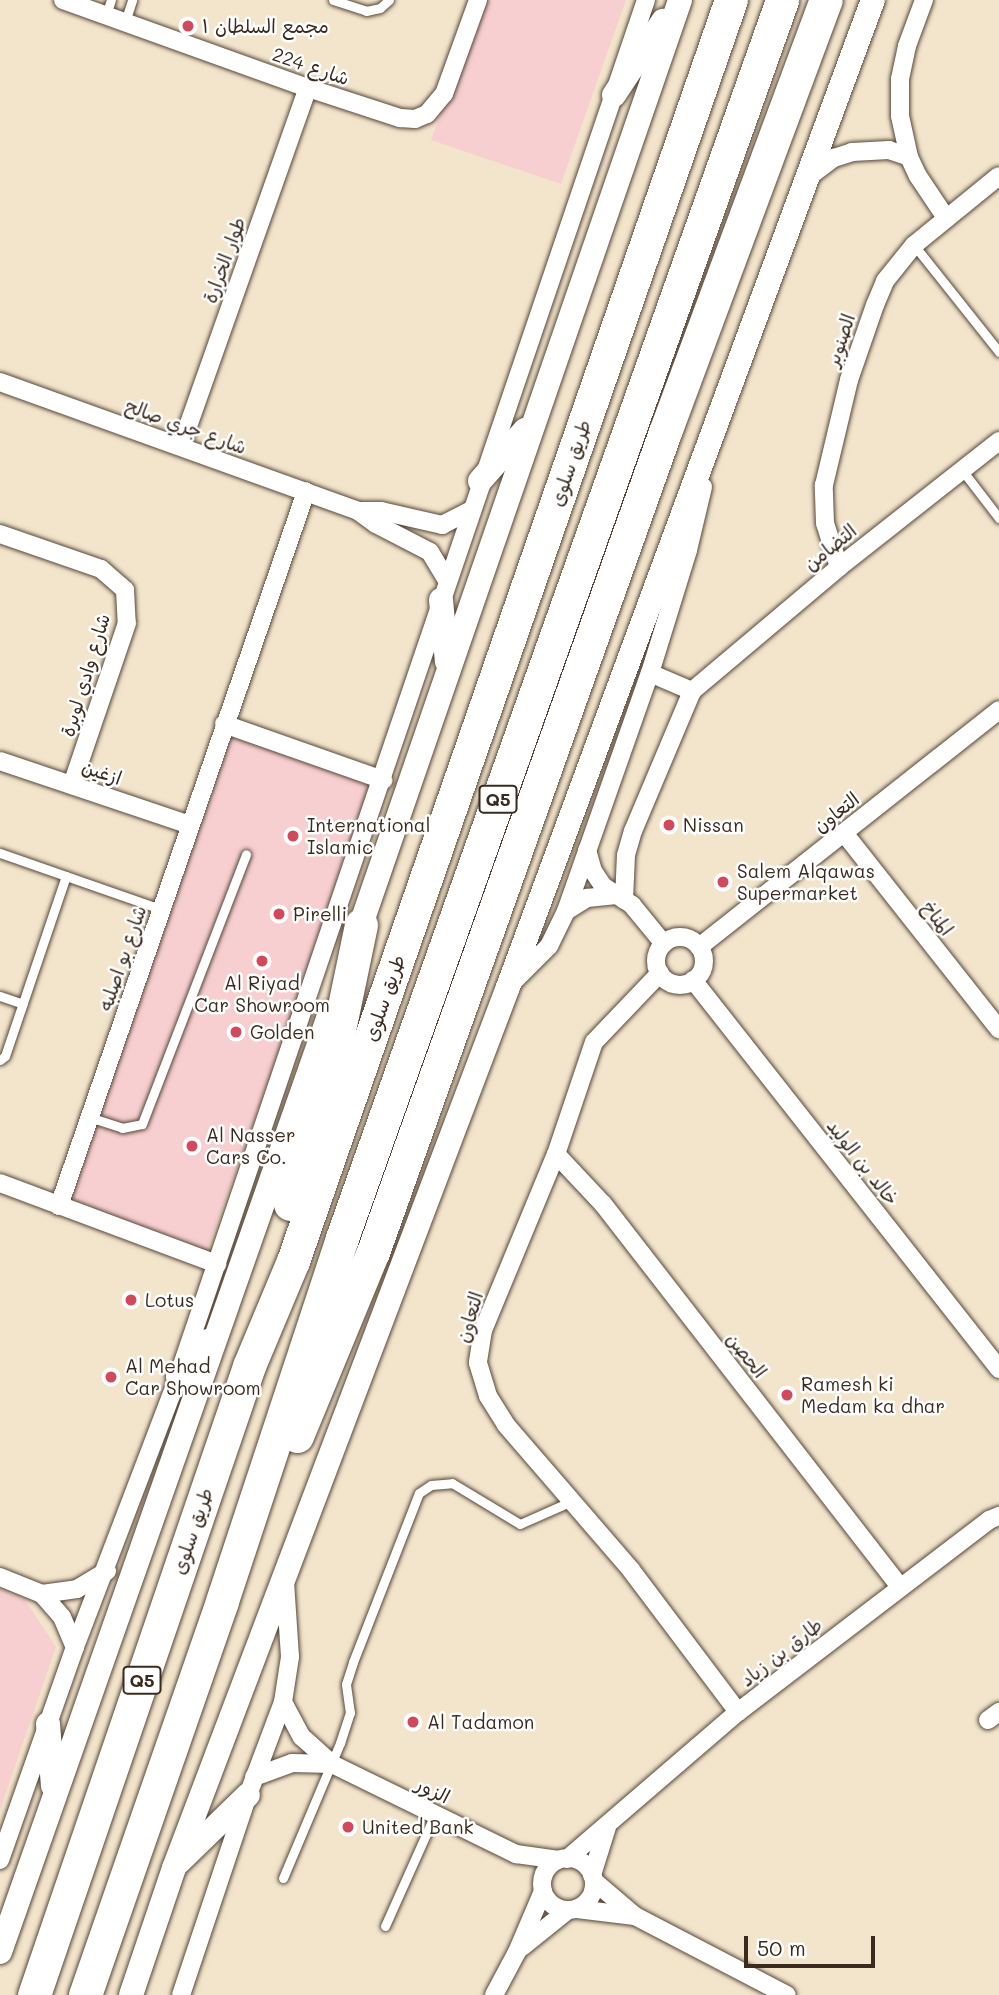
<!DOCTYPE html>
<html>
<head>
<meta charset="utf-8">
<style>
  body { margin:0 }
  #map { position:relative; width:999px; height:1995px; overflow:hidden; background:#f3e5cc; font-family:Mali,"Playpen Sans Arabic",sans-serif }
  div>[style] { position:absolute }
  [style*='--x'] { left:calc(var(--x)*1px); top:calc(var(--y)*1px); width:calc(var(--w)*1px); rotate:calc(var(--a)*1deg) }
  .built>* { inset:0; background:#f7cfd0; transform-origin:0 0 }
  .roads { filter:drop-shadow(0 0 2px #574638) drop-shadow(0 0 2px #574638) }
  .lane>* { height:9px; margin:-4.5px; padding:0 4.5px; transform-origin:4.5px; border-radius:4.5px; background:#fff }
  .street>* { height:18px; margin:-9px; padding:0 9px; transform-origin:9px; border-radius:9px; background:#fff }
  .street>.ring { margin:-9px; padding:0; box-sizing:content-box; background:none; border:18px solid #fff; border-radius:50% }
  .secondary>* { height:24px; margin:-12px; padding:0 12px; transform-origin:12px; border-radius:12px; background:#fff }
  .highway>* { height:33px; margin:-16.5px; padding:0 16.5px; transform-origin:16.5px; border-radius:16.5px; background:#fff }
  .dots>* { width:19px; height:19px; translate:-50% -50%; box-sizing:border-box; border:4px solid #fff; border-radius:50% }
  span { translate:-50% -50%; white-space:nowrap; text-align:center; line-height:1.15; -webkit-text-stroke:5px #fff; paint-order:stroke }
  .shield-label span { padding:2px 5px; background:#fff; border:2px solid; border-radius:5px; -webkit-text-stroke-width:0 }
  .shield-label { font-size:18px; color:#3b2a1e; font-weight:700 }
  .poi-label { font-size:19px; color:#3b2a1e }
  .left { translate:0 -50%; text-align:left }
  .street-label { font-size:19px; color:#3b2a1e }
  .scale { position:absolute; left:744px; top:1936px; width:131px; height:32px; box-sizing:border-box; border:4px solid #3b2a1e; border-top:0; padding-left:9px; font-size:21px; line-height:24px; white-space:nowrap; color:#3b2a1e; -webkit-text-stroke:5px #fff; paint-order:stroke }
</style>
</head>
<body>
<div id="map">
  <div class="built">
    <div style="clip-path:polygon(482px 0,626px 0,561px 184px,431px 140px)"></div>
    <div style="left:227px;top:730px;width:159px;height:500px;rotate:20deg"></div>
    <div style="clip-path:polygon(0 1589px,25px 1600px,56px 1647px,0 1810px)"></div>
  </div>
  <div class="roads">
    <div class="lane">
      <div style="--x:333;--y:0;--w:35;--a:18"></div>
      <div style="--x:366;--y:11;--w:14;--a:-12"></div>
      <div style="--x:380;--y:8;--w:12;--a:-42"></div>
      <div style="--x:106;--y:15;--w:16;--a:-72"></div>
      <div style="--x:125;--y:22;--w:23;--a:-72"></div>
      <div style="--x:914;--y:245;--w:137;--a:51.5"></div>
      <div style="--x:962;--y:470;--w:61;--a:52.4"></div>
      <div style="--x:0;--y:853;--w:170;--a:19.2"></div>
      <div style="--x:0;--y:996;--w:24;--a:19"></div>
      <div style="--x:0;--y:1060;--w:6;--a:-39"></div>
      <div style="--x:5;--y:1056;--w:190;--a:-71.3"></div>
      <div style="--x:89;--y:1117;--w:35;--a:18"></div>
      <div style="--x:122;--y:1128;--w:20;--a:-11"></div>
      <div style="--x:142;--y:1124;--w:289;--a:-68.9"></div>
      <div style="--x:283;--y:1878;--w:147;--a:-67.1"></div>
      <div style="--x:340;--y:1743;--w:32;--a:-72"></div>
      <div style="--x:350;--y:1713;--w:29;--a:-98"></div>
      <div style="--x:346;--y:1684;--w:23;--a:-72"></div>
      <div style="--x:353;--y:1662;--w:181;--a:-68.7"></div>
      <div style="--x:419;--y:1493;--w:14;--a:-34"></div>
      <div style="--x:431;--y:1485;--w:21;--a:-5"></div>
      <div style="--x:452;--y:1483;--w:79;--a:31.1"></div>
      <div style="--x:520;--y:1524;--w:57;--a:-23.9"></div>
      <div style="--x:385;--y:1926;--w:123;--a:-65.9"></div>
    </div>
    <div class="street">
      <div style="--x:63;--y:0;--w:260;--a:19.8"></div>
      <div style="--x:308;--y:88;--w:97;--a:18.1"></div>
      <div style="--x:400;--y:118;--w:15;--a:4"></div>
      <div style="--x:415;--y:119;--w:13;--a:-23"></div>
      <div style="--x:427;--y:114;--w:26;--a:-50"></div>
      <div style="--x:444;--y:94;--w:100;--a:-70.1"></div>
      <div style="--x:924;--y:0;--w:49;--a:110.3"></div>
      <div style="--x:907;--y:46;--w:34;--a:102"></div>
      <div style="--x:900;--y:79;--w:37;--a:90"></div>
      <div style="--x:900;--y:116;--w:42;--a:77.6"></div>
      <div style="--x:909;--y:157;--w:21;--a:65"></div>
      <div style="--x:918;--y:176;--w:50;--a:56.3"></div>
      <div style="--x:807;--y:178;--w:34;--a:-37"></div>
      <div style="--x:834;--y:158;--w:19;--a:-18"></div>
      <div style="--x:852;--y:152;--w:37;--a:-3"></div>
      <div style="--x:889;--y:150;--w:21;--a:19"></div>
      <div style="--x:0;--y:382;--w:381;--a:19.8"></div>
      <div style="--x:358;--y:511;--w:22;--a:36"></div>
      <div style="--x:376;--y:524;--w:61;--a:27.4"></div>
      <div style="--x:430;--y:552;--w:33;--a:59"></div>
      <div style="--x:181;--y:446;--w:380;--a:-70.5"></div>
      <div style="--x:358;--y:511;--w:23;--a:0"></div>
      <div style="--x:381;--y:511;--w:63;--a:12.9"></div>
      <div style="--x:442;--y:525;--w:33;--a:-27"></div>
      <div style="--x:0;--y:534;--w:107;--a:19.1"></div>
      <div style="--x:101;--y:569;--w:32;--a:41"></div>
      <div style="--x:125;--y:590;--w:33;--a:87"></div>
      <div style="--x:127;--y:623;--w:171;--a:108.8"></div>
      <div style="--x:839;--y:567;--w:46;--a:-107.7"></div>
      <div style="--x:825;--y:523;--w:38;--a:-92"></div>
      <div style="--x:824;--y:485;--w:108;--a:-76.6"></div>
      <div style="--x:849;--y:380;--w:79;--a:-70.9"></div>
      <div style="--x:875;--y:305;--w:26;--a:-67"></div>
      <div style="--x:885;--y:281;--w:46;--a:-51.1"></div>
      <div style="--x:914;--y:245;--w:109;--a:-39.1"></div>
      <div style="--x:650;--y:673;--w:46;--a:23.2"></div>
      <div style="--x:224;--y:724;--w:169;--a:19.4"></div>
      <div style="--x:0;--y:761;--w:200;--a:18.6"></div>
      <div style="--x:844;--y:833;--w:250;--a:51.7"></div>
      <div style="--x:587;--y:850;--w:22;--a:74"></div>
      <div style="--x:593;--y:871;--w:18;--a:56"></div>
      <div style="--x:603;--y:886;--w:35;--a:33"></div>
      <div style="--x:632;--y:905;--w:50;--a:50.6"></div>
      <div style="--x:624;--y:900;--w:45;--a:-87.5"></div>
      <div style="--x:626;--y:855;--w:25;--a:-74"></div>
      <div style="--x:633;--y:831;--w:152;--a:-67.1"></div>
      <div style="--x:692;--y:691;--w:192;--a:-40.1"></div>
      <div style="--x:839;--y:567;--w:204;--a:-38.2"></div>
      <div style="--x:566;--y:911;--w:25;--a:-32"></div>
      <div style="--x:587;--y:898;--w:27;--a:-6"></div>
      <div class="ring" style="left:656px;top:937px;width:30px;height:30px"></div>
      <div style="--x:699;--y:947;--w:382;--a:-38.3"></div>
      <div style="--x:660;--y:973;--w:95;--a:133.7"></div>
      <div style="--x:594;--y:1042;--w:118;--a:108.7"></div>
      <div style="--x:556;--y:1154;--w:191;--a:112.5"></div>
      <div style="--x:483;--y:1330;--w:33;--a:99"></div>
      <div style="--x:478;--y:1363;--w:34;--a:73"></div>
      <div style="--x:488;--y:1396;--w:34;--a:58"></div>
      <div style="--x:506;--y:1425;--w:191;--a:49.2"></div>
      <div style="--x:631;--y:1570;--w:178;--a:53"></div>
      <div style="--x:693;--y:980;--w:495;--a:51.8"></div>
      <div style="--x:513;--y:982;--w:51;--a:-45"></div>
      <div style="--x:549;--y:946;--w:39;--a:-64"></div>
      <div style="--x:566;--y:911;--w:252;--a:-70.6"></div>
      <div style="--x:650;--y:673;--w:129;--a:-72.8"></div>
      <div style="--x:688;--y:550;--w:65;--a:-76.6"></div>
      <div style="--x:556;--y:1154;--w:69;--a:46.8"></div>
      <div style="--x:603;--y:1204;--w:485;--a:52.2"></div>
      <div style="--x:0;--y:1183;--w:232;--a:20.5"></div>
      <div style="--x:59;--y:1206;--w:756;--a:-70.92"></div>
      <div style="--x:0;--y:1577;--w:45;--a:22"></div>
      <div style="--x:42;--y:1594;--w:30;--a:49"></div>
      <div style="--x:62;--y:1617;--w:33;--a:67"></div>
      <div style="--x:42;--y:1594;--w:35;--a:-8"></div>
      <div style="--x:77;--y:1589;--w:35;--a:-31"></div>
      <div style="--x:283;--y:1702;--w:40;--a:62"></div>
      <div style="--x:302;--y:1737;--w:40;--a:42"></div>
      <div style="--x:332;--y:1764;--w:205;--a:26.1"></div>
      <div style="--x:516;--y:1854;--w:43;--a:7.9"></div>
      <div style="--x:988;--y:1720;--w:14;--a:-36"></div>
      <div style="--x:254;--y:1777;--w:40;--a:-20.2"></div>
      <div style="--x:292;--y:1763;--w:40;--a:1.4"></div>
      <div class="ring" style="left:542px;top:1858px;width:34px;height:34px"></div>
      <div style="--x:567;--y:1859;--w:225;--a:-40.7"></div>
      <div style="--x:738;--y:1712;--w:316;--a:-37.4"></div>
      <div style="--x:989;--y:1520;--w:11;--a:-22"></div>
      <div style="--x:0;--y:1860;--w:226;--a:-70.6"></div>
      <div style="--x:75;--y:1647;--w:289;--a:-69.1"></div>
      <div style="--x:178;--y:1377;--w:1454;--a:-71.23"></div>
      <div style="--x:592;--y:1875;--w:50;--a:-72.6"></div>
      <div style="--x:594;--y:1881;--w:54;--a:40.5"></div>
      <div style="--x:635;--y:1916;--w:171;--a:27.5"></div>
      <div style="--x:577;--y:1909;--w:58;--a:6.9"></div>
      <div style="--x:522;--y:1947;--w:59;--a:-38.8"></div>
      <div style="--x:181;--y:1995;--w:211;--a:-71.5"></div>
      <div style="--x:248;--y:1795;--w:99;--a:-69.4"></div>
      <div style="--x:283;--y:1702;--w:46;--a:-81.2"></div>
      <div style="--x:290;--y:1657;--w:75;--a:-93.8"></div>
      <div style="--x:494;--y:1995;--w:49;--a:-61.9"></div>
      <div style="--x:517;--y:1952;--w:66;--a:-66.9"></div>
    </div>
    <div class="secondary">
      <div style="--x:614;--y:95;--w:89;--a:-56.5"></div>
      <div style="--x:480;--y:481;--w:68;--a:-48.6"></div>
      <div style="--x:441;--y:600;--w:62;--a:84.5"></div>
      <div style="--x:356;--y:939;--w:993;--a:-70.96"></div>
      <div style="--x:178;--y:1377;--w:47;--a:-50.2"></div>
      <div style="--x:48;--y:1724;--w:62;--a:85.4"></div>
      <div style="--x:179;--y:1862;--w:96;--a:-44.2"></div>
      <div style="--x:0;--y:1952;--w:995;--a:-70.64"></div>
      <div style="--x:131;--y:1995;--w:134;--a:-71.3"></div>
      <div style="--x:174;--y:1868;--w:942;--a:-69.24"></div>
      <div style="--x:508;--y:987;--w:1052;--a:-69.71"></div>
    </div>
    <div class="highway">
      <div style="--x:290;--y:1204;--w:156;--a:-73.7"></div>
      <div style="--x:334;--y:1054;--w:132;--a:-78.2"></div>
      <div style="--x:297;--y:1436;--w:199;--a:-67.6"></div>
      <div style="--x:373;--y:1252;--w:870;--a:-70.4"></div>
      <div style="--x:665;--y:432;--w:461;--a:-69.6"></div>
      <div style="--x:34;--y:1995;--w:665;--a:-71.13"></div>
      <div style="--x:249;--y:1366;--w:114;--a:-67.3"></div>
      <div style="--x:293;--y:1261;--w:1335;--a:-70.85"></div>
      <div style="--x:85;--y:1995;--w:417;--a:-70.8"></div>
      <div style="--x:222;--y:1601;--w:382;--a:-71.7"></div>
      <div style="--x:342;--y:1238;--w:1314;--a:-70.43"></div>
    </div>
  </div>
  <div class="dots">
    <div style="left:188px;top:26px;background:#d1495b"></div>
    <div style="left:669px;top:825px;background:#d1495b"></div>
    <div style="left:293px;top:836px;background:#d1495b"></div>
    <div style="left:723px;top:882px;background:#d1495b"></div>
    <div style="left:279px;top:914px;background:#d1495b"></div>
    <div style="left:262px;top:961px;background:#d1495b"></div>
    <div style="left:236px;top:1032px;background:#d1495b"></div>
    <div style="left:192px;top:1146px;background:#d1495b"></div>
    <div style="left:131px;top:1300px;background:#d1495b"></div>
    <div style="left:111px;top:1377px;background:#d1495b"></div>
    <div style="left:787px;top:1395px;background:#d1495b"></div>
    <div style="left:413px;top:1722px;background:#d1495b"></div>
    <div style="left:348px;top:1827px;background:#d1495b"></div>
  </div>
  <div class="shield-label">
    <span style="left:498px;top:799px">Q5</span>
    <span style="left:142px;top:1680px">Q5</span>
  </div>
  <div class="poi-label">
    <span class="left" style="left:202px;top:26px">مجمع السلطان ١</span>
    <span class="left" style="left:307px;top:836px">International<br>Islamic</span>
    <span class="left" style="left:683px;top:825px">Nissan</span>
    <span class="left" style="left:737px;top:882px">Salem Alqawas<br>Supermarket</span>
    <span class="left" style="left:293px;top:914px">Pirelli</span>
    <span style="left:262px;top:994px">Al Riyad<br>Car Showroom</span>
    <span class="left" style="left:250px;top:1032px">Golden</span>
    <span class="left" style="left:206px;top:1146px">Al Nasser<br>Cars Co.</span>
    <span class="left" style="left:145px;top:1300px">Lotus</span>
    <span class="left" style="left:125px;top:1377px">Al Mehad<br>Car Showroom</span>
    <span class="left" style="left:801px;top:1395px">Ramesh ki<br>Medam ka dhar</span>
    <span class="left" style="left:427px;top:1722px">Al Tadamon</span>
    <span class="left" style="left:362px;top:1827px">United Bank</span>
  </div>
  <div class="street-label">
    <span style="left:311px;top:66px;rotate:19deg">شارع 224</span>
    <span style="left:224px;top:260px;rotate:-70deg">طوار الخرارة</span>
    <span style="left:840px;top:340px;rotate:-71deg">الصنوبر</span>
    <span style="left:186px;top:426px;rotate:20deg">شارع جري صالح</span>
    <span style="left:570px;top:463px;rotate:-71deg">طريق سلوى</span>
    <span style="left:830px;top:547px;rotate:-39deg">التضامن</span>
    <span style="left:85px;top:675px;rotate:-73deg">شارع وادي لوبرة</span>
    <span style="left:102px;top:772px;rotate:19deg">ازغين</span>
    <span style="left:836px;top:812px;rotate:-38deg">التعاون</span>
    <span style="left:938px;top:918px;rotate:52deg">المناخ</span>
    <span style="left:122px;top:958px;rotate:-71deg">شارع بو اصلبه</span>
    <span style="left:384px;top:998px;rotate:-71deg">طريق سلوى</span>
    <span style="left:863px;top:1162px;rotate:52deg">خالد بن الوليد</span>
    <span style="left:469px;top:1317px;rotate:-73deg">التعاون</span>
    <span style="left:747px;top:1355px;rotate:52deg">الحصن</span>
    <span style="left:192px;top:1531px;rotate:-71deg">طريق سلوى</span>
    <span style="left:781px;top:1652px;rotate:-38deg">طارق بن زياد</span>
    <span style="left:433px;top:1790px;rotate:26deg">الزور</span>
  </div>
  <div class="scale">50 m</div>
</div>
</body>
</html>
